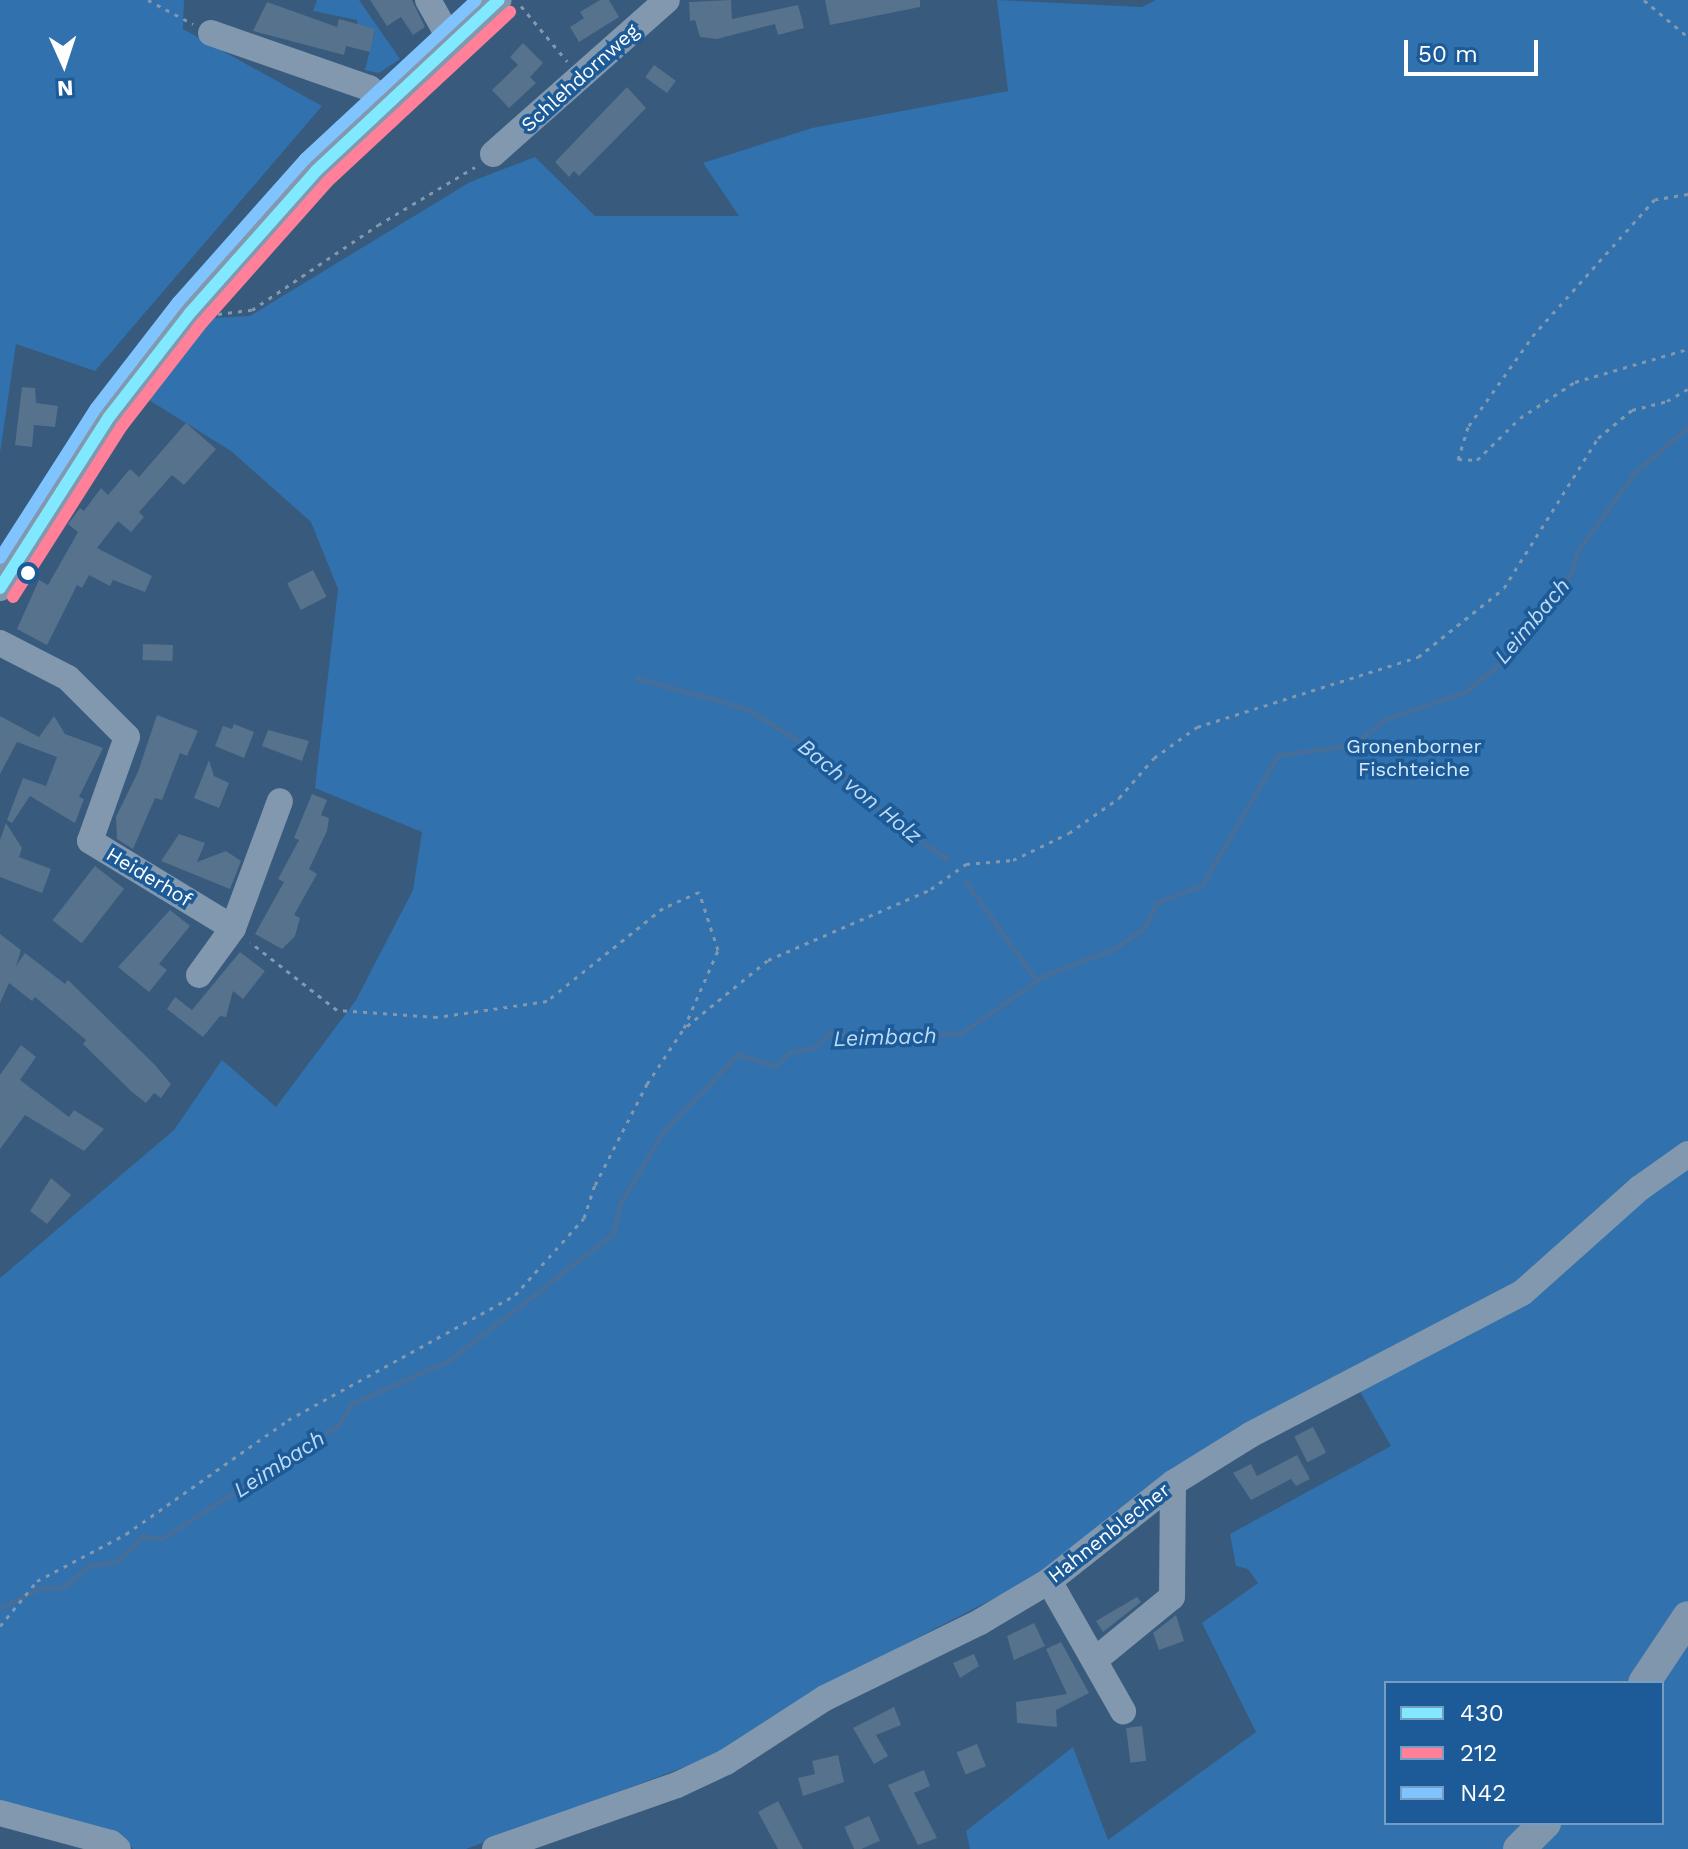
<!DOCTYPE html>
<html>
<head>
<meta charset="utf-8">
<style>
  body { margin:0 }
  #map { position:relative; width:1688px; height:1849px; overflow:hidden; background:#385a7c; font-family:"Work Sans",sans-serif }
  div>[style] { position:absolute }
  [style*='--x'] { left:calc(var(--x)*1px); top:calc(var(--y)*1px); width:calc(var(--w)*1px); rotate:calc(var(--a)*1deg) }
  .green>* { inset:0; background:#3171ad }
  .stream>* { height:5px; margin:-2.5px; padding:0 2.5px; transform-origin:2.5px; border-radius:2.5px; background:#456f9a }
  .building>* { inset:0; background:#57728c; transform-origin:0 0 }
  .path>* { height:3px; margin-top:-1.5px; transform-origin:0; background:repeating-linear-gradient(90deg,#8298ae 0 4px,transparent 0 10px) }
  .minor>* { height:26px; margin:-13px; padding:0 13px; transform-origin:13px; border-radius:13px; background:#8298ae }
  .major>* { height:32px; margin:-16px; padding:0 16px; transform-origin:16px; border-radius:16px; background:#7f96ac }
  .bus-1>* { height:12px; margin:-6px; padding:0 6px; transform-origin:6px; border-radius:6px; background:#80e8ff }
  .bus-2>* { height:12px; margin:-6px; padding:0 6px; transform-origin:6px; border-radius:6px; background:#ff8098 }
  .bus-3>* { height:12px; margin:-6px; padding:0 6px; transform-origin:6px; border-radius:6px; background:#80c4ff }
  .dots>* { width:22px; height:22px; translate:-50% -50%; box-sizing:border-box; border:4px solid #1c5b98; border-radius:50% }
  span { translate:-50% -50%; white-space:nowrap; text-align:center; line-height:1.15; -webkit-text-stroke:7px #1c5b98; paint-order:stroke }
  .street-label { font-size:20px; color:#fff }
  .park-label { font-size:20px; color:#d7eafb }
  .water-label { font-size:22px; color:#bddbf7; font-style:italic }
  .legend { position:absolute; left:1384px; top:1681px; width:280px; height:144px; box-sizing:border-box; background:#1c5b98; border:2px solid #779dc1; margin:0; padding:10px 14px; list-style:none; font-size:24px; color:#fff }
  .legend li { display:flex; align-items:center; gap:16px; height:40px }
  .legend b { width:40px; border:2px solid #779dc1 }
  .north { position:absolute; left:24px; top:24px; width:80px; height:80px; -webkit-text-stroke:6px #1c5b98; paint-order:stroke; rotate:177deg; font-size:22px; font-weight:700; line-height:32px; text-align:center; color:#fff }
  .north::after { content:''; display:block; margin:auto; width:28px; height:36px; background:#fff; clip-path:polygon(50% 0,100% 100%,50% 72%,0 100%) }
  .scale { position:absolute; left:1404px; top:40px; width:134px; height:36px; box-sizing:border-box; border:4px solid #fff; border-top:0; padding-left:10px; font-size:24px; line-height:28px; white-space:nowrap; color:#fff; -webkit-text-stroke:6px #1c5b98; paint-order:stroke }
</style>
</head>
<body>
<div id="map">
  <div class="green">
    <div style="clip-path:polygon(0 0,184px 0,183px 29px,322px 106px,95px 371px,16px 344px,0 453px)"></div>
    <div style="clip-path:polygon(317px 0,359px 0,400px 59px,379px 73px,365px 70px,375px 31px,358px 27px,357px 20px,313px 11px)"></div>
    <div style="clip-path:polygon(997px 0,1142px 7px,1156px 0,1688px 0,1688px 1144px,1517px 1287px,1057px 1566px,818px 1689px,730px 1750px,466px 1849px,133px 1849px,126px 1839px,106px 1841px,0 1812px,0 1278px,174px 1130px,222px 1060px,276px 1107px,356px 1000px,413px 890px,422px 832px,315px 788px,338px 589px,311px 522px,231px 451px,144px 397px,209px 318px,250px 316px,470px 182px,535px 157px,595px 216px,739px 216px,703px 163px,812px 128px,1008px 91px)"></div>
    <div style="clip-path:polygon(evenodd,1688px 1164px,1688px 1849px,970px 1849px,966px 1831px,1073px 1747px,1108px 1840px,1256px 1732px,1202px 1623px,1258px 1583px,1248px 1569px,1236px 1566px,1230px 1534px,1391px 1446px,1358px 1388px,1535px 1298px,1649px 1191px,1688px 1164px,1386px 1683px,1662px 1683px,1662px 1823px,1386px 1823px,1386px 1683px)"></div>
  </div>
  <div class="stream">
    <div style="--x:637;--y:678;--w:114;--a:15.7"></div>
    <div style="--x:747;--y:709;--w:84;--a:31.8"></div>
    <div style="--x:818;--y:753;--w:110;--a:42.1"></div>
    <div style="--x:900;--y:827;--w:57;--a:34.2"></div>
    <div style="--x:966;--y:882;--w:120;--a:54.5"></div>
    <div style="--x:0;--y:1608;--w:45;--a:-26.6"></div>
    <div style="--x:40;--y:1588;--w:24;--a:-2"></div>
    <div style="--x:64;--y:1587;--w:32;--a:-41"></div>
    <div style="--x:88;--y:1566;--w:29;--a:-8"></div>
    <div style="--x:117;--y:1562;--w:36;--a:-46"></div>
    <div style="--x:142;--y:1536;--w:19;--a:9"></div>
    <div style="--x:161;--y:1539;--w:210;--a:-32.6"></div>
    <div style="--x:338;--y:1426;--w:26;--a:-59"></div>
    <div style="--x:351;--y:1404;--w:106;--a:-23.9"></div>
    <div style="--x:448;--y:1361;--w:208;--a:-37.6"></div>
    <div style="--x:613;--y:1234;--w:31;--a:-77"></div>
    <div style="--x:620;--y:1204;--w:84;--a:-59.2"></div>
    <div style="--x:663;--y:1132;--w:108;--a:-46.1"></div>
    <div style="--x:738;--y:1054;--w:39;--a:18"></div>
    <div style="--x:775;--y:1066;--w:21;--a:-43"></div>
    <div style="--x:790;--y:1052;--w:23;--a:-10"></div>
    <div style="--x:813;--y:1048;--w:21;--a:-43"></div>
    <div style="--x:828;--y:1034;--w:132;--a:0"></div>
    <div style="--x:960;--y:1034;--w:103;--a:-34.8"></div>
    <div style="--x:1045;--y:975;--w:74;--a:-20.6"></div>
    <div style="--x:1114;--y:949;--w:37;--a:-35"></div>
    <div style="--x:1144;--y:928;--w:28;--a:-64"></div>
    <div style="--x:1156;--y:903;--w:49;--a:-21.4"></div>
    <div style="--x:1202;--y:885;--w:151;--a:-59.7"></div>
    <div style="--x:1278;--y:755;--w:75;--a:-7.7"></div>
    <div style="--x:1352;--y:745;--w:43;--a:-37.4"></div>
    <div style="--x:1386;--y:719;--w:83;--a:-18.9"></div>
    <div style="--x:1465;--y:692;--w:48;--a:-39"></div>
    <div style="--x:1502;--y:662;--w:114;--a:-52.1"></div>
    <div style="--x:1572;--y:572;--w:21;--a:-76"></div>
    <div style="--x:1577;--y:552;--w:99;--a:-54.1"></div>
    <div style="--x:1635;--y:472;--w:70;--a:-40.3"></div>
  </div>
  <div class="building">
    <div style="clip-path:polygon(370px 0,412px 0,425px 27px,413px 35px,401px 17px,387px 26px)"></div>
    <div style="clip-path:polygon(600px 0,609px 0,619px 17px,579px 42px,570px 27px,584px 18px,580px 12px)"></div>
    <div style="clip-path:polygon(731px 0,732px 19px,798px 5px,804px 28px,778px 35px,775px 24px,717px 39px,700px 37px,695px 20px,690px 21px,689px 2px)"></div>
    <div style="clip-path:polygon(825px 0,920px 0,920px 7px,830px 25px)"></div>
    <div style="clip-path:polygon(267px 2px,337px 27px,339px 19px,375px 29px,370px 52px,346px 46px,344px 55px,253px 31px)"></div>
    <div style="clip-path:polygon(523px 43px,543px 63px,530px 77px,536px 83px,509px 108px,492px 90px,518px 65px,510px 57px)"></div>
    <div style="left:654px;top:65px;width:27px;height:15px;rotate:36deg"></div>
    <div style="clip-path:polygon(627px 87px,646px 108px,579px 176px,574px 171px,569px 177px,555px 162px)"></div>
    <div style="clip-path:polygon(22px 387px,35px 388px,36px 403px,58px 406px,55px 427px,34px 425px,32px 447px,15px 445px)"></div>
    <div style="clip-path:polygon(186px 423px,216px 449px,184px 485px,172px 475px,139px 512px,144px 517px,131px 532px,118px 521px,97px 548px,152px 576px,145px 592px,113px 580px,110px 586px,89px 575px,82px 588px,77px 585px,47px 645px,17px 629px,39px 580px,48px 585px,78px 532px,68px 524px,80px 508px,84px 511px,101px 488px,108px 495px,130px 469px,139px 477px)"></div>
    <div style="left:313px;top:570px;width:30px;height:29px;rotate:63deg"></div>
    <div style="left:143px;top:644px;width:30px;height:16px;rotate:2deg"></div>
    <div style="clip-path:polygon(157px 715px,198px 731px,187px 756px,180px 753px,162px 800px,155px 798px,133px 849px,117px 839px,116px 817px,138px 772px)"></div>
    <div style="clip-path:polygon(0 716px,39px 737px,54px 716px,65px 734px,103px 748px,79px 797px,84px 799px,75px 823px,30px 796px,12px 823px,7px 820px,23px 778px,46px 786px,57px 757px,17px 742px,0 774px)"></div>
    <div style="clip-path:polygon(234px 724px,254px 732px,244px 758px,215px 746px,223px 726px,232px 729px)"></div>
    <div style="clip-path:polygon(268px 730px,309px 741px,302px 761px,262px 746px)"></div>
    <div style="clip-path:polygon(209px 760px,214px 776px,229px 783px,219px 808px,194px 798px)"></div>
    <div style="clip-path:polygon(312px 794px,327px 800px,321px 815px,329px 818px,327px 831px,309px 869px,317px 874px,294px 915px,300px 918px,295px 936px,282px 949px,255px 934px,284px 882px,278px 879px,299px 840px,294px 838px)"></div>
    <div style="clip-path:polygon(6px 823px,22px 848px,19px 857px,51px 869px,42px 893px,0 877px,0 840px)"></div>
    <div style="clip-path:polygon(179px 834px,205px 843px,197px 862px,226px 851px,241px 861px,230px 889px,161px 861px)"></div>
    <div style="left:95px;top:866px;width:37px;height:69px;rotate:38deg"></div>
    <div style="clip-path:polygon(170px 910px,190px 926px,159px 964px,167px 970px,149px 992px,118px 967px)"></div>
    <div style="clip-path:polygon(0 934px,21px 950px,16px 966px,25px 953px,65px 984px,68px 980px,154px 1064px,171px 1084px,161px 1098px,154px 1093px,146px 1103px,132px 1092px,83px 1044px,86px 1040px,35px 997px,32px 1001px,9px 983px,0 1003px)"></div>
    <div style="clip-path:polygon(240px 952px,265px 971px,243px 999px,233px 991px,226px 1017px,220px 1016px,203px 1037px,167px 1009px,175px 997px,192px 1010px)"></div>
    <div style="clip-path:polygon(21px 1045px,36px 1057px,20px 1080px,69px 1117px,74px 1110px,104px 1129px,84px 1151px,25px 1115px,0 1149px,0 1075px)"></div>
    <div style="clip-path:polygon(51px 1178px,71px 1195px,47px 1224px,30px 1211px)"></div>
    <div style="left:1313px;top:1427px;width:29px;height:21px;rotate:63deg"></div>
    <div style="clip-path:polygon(1297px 1455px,1310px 1479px,1296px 1486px,1291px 1479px,1251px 1500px,1233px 1473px,1251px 1464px,1257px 1476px)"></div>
    <div style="clip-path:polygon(1137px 1597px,1141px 1602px,1103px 1632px,1096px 1621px)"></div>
    <div style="clip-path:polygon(1176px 1615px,1184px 1641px,1159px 1650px,1153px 1633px)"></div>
    <div style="clip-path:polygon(1034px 1623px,1045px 1646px,1014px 1660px,1007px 1636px)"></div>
    <div style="clip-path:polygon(1061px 1642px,1089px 1693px,1056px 1710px,1057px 1727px,1017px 1723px,1016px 1702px,1067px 1694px,1046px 1649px)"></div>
    <div style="clip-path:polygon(974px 1654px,979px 1666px,960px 1678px,953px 1663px)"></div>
    <div style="clip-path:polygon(894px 1707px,901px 1725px,876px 1735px,888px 1756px,874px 1764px,853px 1728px)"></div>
    <div style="left:1142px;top:1726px;width:35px;height:16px;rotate:83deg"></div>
    <div style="left:977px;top:1744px;width:24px;height:22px;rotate:68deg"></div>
    <div style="clip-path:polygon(838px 1755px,844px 1782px,803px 1796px,798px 1778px,815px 1774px,812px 1761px)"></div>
    <div style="clip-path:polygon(924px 1770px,930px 1786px,914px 1793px,937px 1838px,918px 1845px,888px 1785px)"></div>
    <div style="clip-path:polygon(778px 1801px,803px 1849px,778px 1849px,758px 1812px)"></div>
    <div style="left:869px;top:1816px;width:27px;height:27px;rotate:66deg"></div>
  </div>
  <div class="path">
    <div style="--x:148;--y:0;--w:51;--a:28.1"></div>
    <div style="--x:1644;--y:0;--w:57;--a:40.1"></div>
    <div style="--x:521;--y:6;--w:72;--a:50.1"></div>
    <div style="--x:1688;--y:194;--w:33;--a:171"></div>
    <div style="--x:1655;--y:199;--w:180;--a:131.8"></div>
    <div style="--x:1535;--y:333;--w:115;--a:125.5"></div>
    <div style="--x:1468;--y:427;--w:34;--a:107"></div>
    <div style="--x:1458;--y:459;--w:19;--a:3"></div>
    <div style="--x:1477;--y:460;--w:60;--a:-44.3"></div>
    <div style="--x:1520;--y:418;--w:66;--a:-33.2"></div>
    <div style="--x:1575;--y:382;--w:118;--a:-16.3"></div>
    <div style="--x:218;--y:314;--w:34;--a:-7"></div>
    <div style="--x:252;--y:310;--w:152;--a:-34"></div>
    <div style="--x:378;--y:225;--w:113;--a:-30.9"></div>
    <div style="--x:687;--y:1026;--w:104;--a:-39.2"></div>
    <div style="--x:768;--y:960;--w:178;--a:-23.5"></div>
    <div style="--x:931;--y:889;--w:43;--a:-35.5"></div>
    <div style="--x:966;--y:864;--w:47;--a:-4.9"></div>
    <div style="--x:1013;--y:860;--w:62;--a:-25.7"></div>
    <div style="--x:1069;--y:833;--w:61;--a:-35"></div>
    <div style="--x:1119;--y:798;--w:53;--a:-48.8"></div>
    <div style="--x:1154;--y:758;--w:53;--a:-35.8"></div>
    <div style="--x:1197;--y:727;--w:232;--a:-17.6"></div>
    <div style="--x:1418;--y:657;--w:110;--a:-38.7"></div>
    <div style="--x:1504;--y:588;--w:177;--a:-57.9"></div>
    <div style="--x:1598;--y:438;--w:44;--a:-39.5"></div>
    <div style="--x:1632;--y:410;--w:36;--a:-14"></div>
    <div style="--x:1667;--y:401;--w:24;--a:-30"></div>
    <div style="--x:0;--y:1626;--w:58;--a:-50.6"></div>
    <div style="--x:37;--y:1581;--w:101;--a:-27.8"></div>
    <div style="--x:126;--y:1534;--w:198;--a:-35.1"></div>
    <div style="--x:288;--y:1420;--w:259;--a:-28.8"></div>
    <div style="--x:515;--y:1295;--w:103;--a:-48.1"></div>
    <div style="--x:584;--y:1218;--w:35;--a:-72"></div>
    <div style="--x:595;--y:1185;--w:114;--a:-62.8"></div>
    <div style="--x:647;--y:1084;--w:67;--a:-56.5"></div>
    <div style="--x:684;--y:1028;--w:85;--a:-66.4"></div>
    <div style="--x:718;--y:950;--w:61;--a:-108.1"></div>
    <div style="--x:699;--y:892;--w:39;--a:156"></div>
    <div style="--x:663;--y:908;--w:149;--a:141.3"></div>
    <div style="--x:547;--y:1001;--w:111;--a:171.7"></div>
    <div style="--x:437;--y:1017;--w:100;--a:-176"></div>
    <div style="--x:337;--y:1010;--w:110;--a:-142"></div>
  </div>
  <div class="minor">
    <div style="--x:428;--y:0;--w:47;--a:60.7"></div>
    <div style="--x:211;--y:33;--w:167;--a:19.2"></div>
    <div style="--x:369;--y:88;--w:22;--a:36"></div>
    <div style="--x:493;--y:154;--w:232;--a:-41.5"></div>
    <div style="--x:0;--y:588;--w:203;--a:-57.5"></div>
    <div style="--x:109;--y:417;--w:132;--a:-52.1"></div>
    <div style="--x:190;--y:313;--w:190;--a:-48.4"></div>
    <div style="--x:316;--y:171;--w:250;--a:-43.1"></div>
    <div style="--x:0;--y:643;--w:76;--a:27.2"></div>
    <div style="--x:68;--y:678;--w:83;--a:45"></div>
    <div style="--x:127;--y:737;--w:110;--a:109.6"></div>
    <div style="--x:90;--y:841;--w:167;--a:31.3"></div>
    <div style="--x:199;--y:975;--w:58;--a:-54.1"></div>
    <div style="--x:233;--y:928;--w:135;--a:-69.7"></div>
    <div style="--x:1049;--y:1581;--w:150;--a:60.4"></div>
    <div style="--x:1095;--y:1660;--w:99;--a:-39.3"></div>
    <div style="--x:1172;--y:1597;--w:114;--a:-89.5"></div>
    <div style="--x:0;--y:1813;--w:115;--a:15.1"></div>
    <div style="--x:111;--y:1843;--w:9;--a:41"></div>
    <div style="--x:495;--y:1849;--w:193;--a:-19.4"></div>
    <div style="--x:677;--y:1785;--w:54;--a:-25.1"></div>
    <div style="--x:726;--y:1762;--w:118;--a:-32.9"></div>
    <div style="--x:825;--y:1698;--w:173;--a:-26.1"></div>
    <div style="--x:980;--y:1622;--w:80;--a:-30.7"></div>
    <div style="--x:1049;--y:1581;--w:158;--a:-38.3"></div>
    <div style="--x:1173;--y:1483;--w:91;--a:-31.9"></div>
    <div style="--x:1250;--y:1435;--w:307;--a:-27.6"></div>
    <div style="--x:1522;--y:1293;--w:158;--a:-41.7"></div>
    <div style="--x:1640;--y:1188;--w:59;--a:-35.3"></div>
  </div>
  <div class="major">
    <div style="--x:1644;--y:1683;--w:79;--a:-56.3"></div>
    <div style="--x:1519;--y:1849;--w:37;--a:-45"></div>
  </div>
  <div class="bus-1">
    <div style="--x:0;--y:588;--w:203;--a:-57.5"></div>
    <div style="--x:109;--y:417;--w:132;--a:-52.1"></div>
    <div style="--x:190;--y:313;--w:190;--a:-48.4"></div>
    <div style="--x:316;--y:171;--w:250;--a:-43.1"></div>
  </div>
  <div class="bus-2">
    <div style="--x:13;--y:597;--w:203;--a:-57.5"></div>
    <div style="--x:122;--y:426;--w:130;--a:-52.2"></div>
    <div style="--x:202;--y:323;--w:188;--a:-48.4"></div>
    <div style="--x:327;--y:182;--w:250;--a:-42.9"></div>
  </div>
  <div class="bus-3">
    <div style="--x:0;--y:558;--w:178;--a:-57.4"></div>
    <div style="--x:96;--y:408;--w:134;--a:-52.3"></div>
    <div style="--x:178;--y:302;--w:191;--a:-48.4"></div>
    <div style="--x:305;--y:159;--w:233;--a:-42.9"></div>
  </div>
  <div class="dots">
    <div style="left:28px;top:573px;background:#fff"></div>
  </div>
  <div class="street-label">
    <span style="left:580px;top:78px;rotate:-42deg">Schlehdornweg</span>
    <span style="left:149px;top:877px;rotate:31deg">Heiderhof</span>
    <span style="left:1109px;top:1533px;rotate:-38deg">Hahnenblecher</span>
  </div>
  <div class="park-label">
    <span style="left:1414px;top:758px">Gronenborner<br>Fischteiche</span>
  </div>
  <div class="water-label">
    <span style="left:1532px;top:621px;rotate:-50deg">Leimbach</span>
    <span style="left:860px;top:791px;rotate:39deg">Bach von Holz</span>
    <span style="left:885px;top:1037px;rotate:-2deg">Leimbach</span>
    <span style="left:279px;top:1464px;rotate:-33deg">Leimbach</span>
  </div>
  <ul class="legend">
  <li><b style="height:10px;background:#80e8ff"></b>430</li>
  <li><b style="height:10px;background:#ff8098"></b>212</li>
  <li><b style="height:10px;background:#80c4ff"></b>N42</li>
  </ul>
  <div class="north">N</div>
  <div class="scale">50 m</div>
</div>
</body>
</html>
